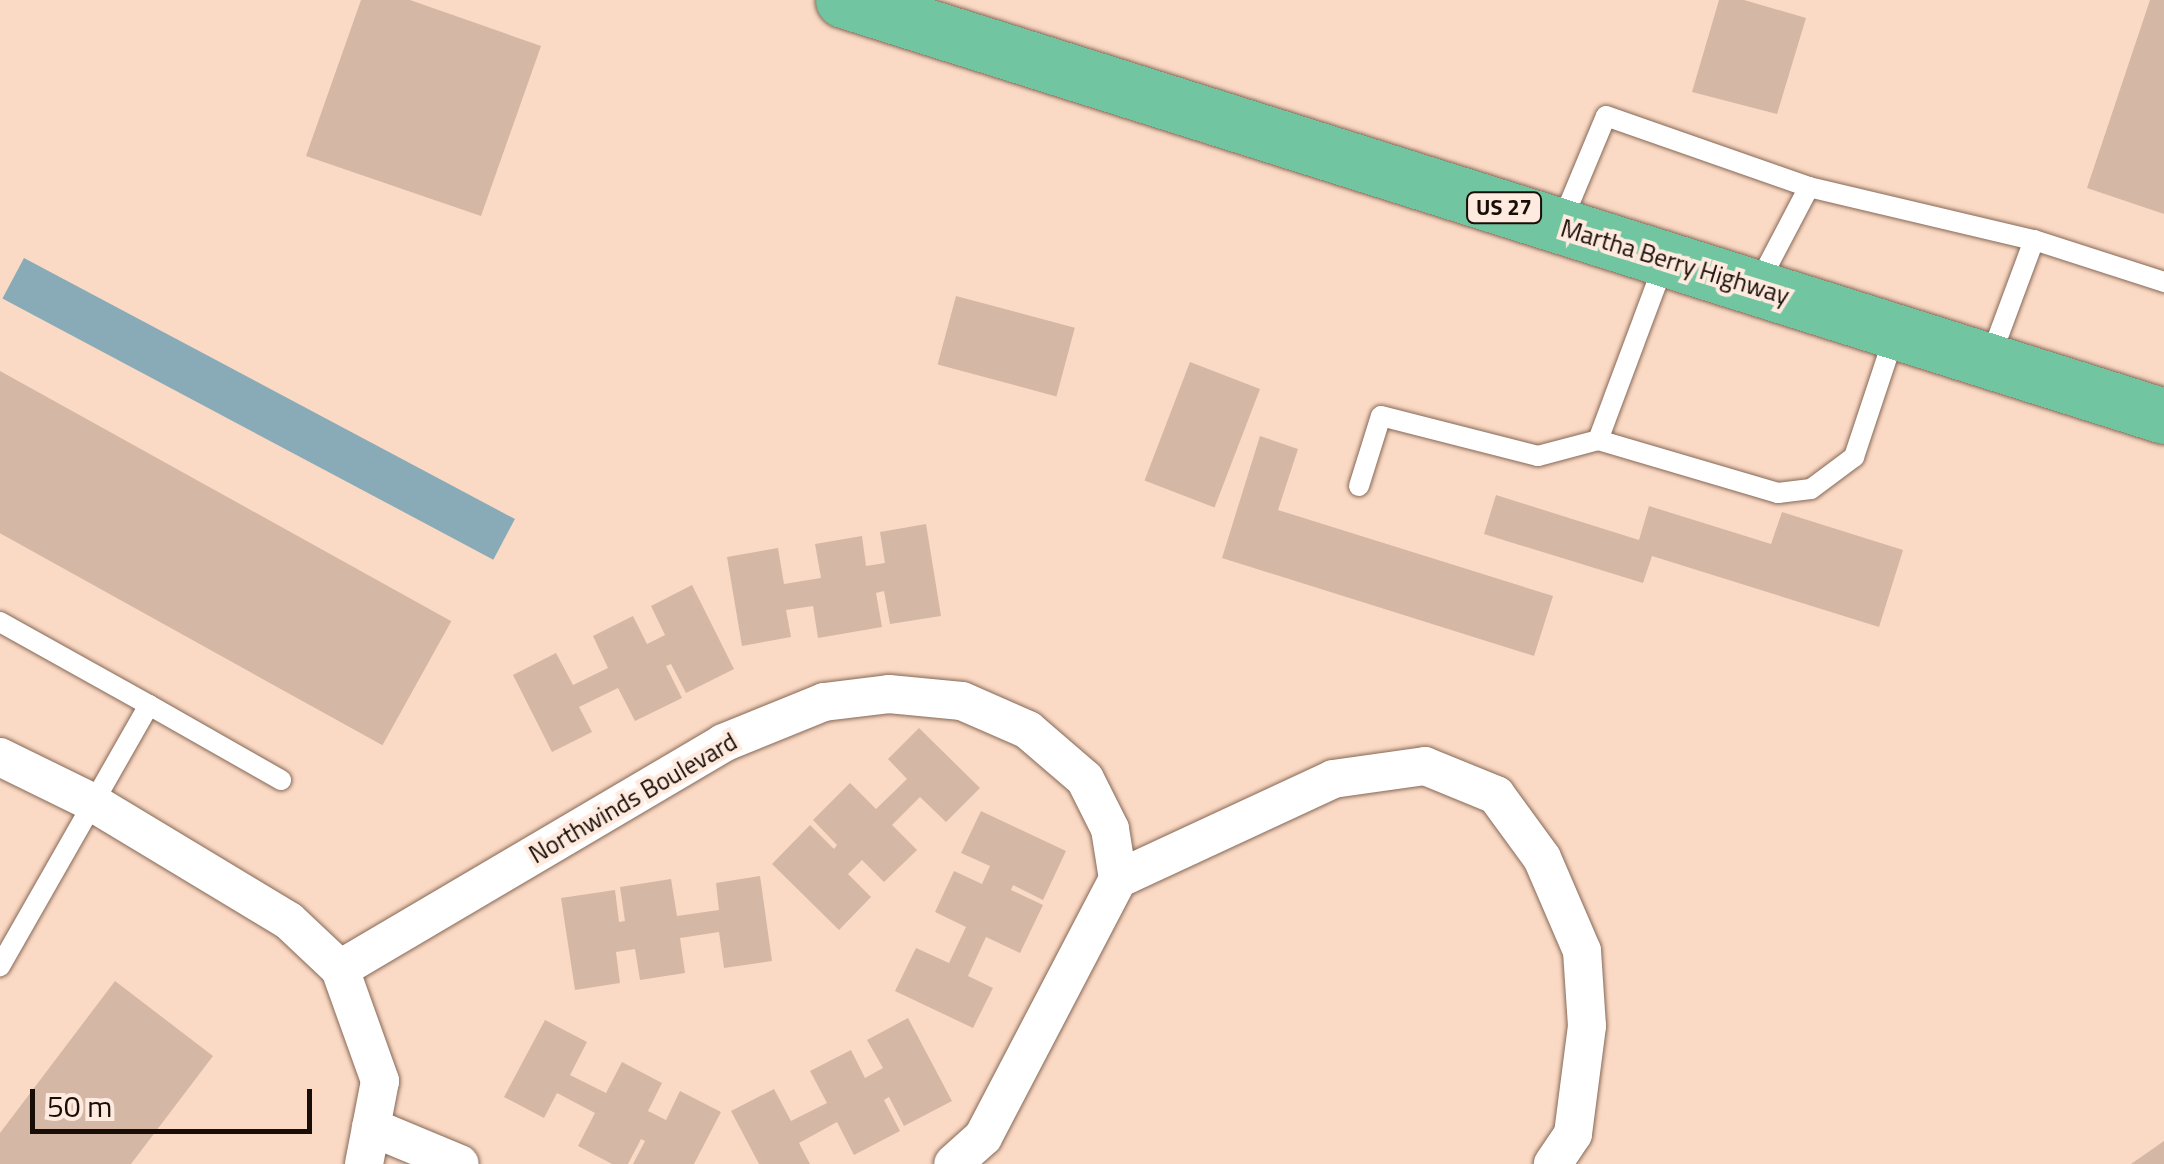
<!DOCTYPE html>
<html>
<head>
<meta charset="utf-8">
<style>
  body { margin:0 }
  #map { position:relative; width:2164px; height:1164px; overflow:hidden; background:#fbdac5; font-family:"Titillium Web",sans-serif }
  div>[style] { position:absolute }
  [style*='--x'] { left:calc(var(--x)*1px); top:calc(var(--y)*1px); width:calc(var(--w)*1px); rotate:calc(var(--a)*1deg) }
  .water>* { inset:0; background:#88abb7; transform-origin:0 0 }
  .building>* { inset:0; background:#d4b7a5; transform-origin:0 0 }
  .roads { filter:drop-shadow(0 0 2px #856856) drop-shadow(0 0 2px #856856) }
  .service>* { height:20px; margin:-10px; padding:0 10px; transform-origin:10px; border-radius:10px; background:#fff }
  .minor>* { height:38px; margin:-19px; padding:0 19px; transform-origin:19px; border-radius:19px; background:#fff }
  .primary>* { height:55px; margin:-27.5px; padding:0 27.5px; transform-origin:27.5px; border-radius:27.5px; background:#71c6a1 }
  span { translate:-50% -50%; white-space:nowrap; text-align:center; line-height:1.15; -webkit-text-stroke:8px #feeade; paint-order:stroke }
  .shield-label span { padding:2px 8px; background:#feeade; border:2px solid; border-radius:8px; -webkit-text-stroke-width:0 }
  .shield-label { font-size:22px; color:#180d07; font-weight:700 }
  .street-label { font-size:25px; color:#180d07 }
  .scale { position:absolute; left:30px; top:1089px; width:282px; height:45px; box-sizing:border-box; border:5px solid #180d07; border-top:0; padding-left:12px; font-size:30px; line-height:35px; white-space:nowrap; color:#180d07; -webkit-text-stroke:8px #feeade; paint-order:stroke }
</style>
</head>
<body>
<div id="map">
  <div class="water">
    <div style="left:24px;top:258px;width:556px;height:46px;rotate:28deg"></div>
  </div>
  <div class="building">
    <div style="clip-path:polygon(361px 0,410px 0,541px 46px,481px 216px,306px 156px)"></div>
    <div style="clip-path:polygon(1719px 0,1744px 0,1806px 18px,1777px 114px,1692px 92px)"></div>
    <div style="clip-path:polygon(2150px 0,2164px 0,2164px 214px,2087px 188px)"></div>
    <div style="left:956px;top:296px;width:123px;height:71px;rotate:15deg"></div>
    <div style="left:1190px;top:362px;width:75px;height:127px;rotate:21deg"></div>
    <div style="left:0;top:371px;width:516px;height:142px;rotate:29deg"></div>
    <div style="clip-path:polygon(1260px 436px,1298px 449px,1278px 510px,1553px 596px,1534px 656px,1222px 558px)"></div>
    <div style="clip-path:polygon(1496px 495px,1639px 540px,1649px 506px,1771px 544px,1782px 512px,1903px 550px,1879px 627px,1652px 556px,1643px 583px,1484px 534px)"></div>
    <div style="clip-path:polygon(926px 524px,941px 616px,890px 624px,884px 591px,876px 593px,882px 627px,818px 638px,813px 606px,786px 610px,791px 637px,742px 646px,727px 557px,778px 548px,784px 584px,821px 578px,815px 544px,862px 536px,866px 566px,885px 563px,880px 532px)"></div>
    <div style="clip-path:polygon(692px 585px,734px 669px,686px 693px,671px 664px,666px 666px,682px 698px,635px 721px,618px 688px,579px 707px,592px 732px,552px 752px,513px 675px,556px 653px,573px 685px,608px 668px,593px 636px,633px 616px,647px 644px,665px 635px,651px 606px)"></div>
    <div style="clip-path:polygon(919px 728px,980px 788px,946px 822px,920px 797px,892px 825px,917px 850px,884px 882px,862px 860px,848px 874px,871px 897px,839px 930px,772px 864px,810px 825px,834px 849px,837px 845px,813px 820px,850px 783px,876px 809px,907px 779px,888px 759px)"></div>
    <div style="clip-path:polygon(981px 811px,1066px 851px,1043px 900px,1013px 885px,1011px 890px,1043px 905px,1020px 953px,986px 937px,968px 976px,993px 988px,973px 1028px,895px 991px,916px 948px,949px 963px,966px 927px,935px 912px,954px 871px,982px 884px,990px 866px,961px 853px)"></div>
    <div style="clip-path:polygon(760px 876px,772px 961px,724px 968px,719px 932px,680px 938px,685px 973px,640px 980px,635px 949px,616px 952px,620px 983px,575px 990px,561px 898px,615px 890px,619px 922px,625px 921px,620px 887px,671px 879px,677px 916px,719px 910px,716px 883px)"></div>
    <div style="clip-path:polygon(115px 981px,213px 1056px,131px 1164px,0 1164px,0 1133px)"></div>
    <div style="clip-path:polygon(908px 1018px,952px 1101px,904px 1126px,889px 1097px,884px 1100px,900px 1131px,854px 1155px,837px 1122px,799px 1143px,810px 1164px,759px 1164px,731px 1111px,774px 1089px,791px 1121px,827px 1103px,810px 1071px,851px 1050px,865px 1078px,883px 1068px,867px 1040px)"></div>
    <div style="clip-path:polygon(545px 1020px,587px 1042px,570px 1075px,606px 1093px,622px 1062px,662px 1083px,648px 1111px,666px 1120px,680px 1091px,721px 1112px,694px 1164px,633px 1164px,645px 1141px,641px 1139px,628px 1164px,612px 1164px,578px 1146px,595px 1113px,557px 1093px,544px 1118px,504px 1097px)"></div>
    <div style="clip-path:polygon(2164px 1141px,2164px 1164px,2131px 1164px)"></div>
  </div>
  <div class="roads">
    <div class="service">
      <div style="--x:1809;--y:187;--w:231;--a:13.3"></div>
      <div style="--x:2034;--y:240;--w:126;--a:110.4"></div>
      <div style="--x:1560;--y:226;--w:119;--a:-67.3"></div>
      <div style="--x:1606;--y:116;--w:215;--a:19.3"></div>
      <div style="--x:1809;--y:187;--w:112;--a:117.7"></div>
      <div style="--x:2034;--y:240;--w:137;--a:17.9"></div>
      <div style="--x:1665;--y:261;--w:191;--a:110.5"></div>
      <div style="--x:1598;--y:440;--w:188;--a:16.4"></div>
      <div style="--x:1778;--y:493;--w:33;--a:-7"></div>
      <div style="--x:1811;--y:489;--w:54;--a:-36.7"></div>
      <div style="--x:1854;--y:457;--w:130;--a:-71.6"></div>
      <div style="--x:1359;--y:486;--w:73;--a:-72.6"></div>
      <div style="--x:1381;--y:416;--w:162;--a:14.3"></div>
      <div style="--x:1538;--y:456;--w:62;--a:-14.9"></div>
      <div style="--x:0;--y:622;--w:171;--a:29.1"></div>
      <div style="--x:149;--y:705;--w:301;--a:119.7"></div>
      <div style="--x:149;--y:705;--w:152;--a:29.6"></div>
    </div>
    <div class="minor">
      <div style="--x:0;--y:757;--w:100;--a:26.1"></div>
      <div style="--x:90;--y:801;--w:232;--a:31.1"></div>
      <div style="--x:289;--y:921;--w:70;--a:43.3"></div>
      <div style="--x:340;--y:969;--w:119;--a:70.3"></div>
      <div style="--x:380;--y:1081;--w:85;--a:100.9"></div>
      <div style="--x:1118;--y:879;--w:237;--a:-24.9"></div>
      <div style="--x:1333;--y:779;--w:93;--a:-8"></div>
      <div style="--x:1425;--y:766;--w:77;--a:22.2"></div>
      <div style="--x:1496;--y:795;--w:78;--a:53.9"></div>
      <div style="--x:1542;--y:858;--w:101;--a:66.7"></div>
      <div style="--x:1582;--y:951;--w:75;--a:86.2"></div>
      <div style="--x:1587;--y:1026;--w:109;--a:97.4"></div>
      <div style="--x:1573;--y:1134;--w:36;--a:124"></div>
      <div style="--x:340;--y:969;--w:445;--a:-30.5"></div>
      <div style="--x:723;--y:743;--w:109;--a:-22.1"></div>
      <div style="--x:824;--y:702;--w:65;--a:-7"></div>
      <div style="--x:889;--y:694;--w:73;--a:5.5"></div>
      <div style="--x:962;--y:701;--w:72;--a:23.7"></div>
      <div style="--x:1028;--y:730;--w:75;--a:40.7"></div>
      <div style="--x:1085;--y:779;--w:56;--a:63.4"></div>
      <div style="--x:1110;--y:829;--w:51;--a:80.9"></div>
      <div style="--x:1118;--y:879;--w:291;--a:117.6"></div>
      <div style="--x:983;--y:1137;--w:40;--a:138"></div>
      <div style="--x:371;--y:1127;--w:96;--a:22.6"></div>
    </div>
    <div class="primary">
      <div style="--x:843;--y:0;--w:1385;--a:17.48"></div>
    </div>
  </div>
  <div class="shield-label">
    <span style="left:1504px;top:208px">US 27</span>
  </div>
  <div class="street-label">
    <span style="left:1675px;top:262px;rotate:17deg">Martha Berry Highway</span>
    <span style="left:633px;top:798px;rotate:-30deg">Northwinds Boulevard</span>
  </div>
  <div class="scale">50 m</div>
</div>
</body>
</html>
